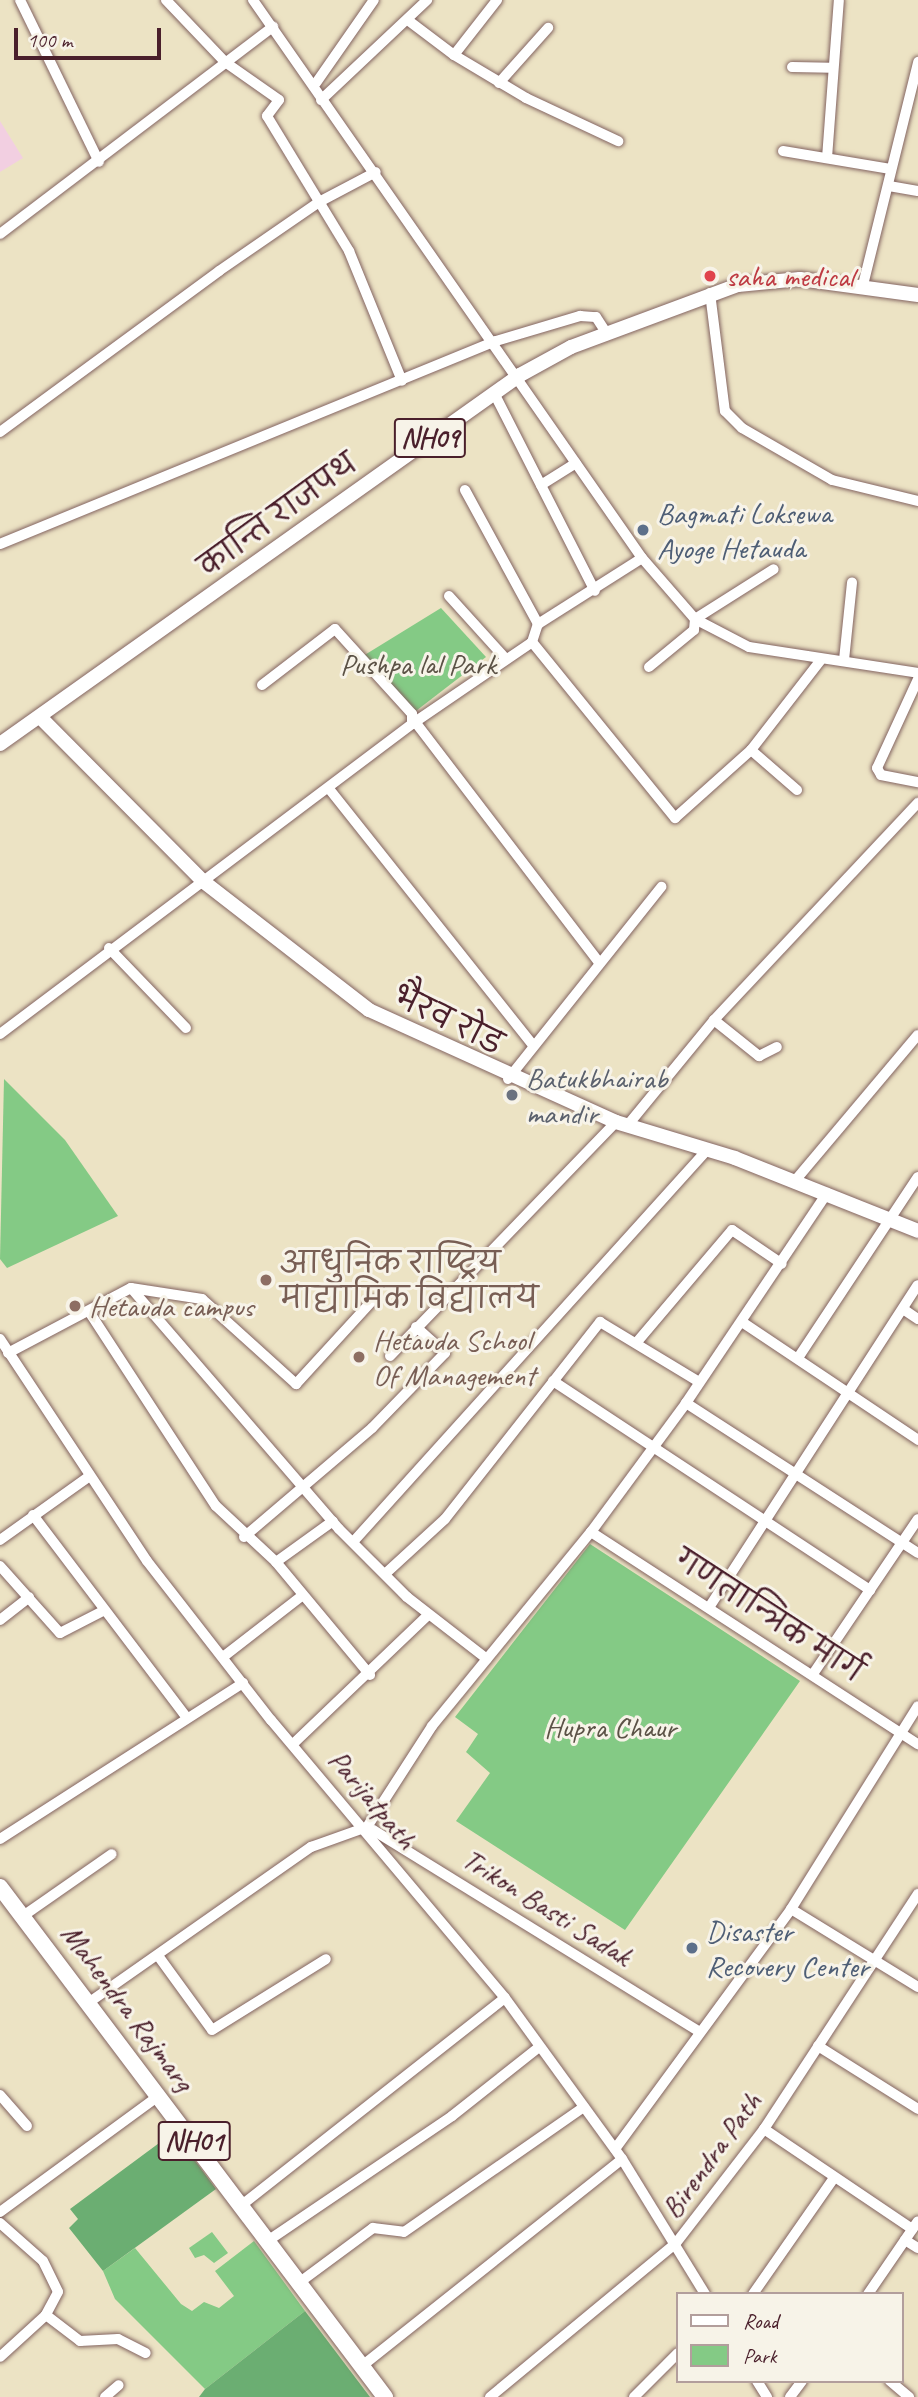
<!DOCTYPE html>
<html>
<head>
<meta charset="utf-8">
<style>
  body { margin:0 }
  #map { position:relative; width:918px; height:2397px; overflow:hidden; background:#ece3c4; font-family:Caveat,"Playpen Sans Deva",sans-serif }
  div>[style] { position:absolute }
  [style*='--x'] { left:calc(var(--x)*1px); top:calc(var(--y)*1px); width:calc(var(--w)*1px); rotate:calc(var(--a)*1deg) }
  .built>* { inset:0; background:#f2cfe1 }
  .green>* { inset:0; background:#84ca85 }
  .forest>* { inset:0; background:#6bae72 }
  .roads { filter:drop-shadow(0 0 2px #836461) drop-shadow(0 0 2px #836461) }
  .minor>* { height:10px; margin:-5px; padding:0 5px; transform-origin:5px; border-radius:5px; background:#fff }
  .major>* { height:14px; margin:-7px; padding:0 7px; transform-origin:7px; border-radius:7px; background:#fff }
  .highway>* { height:16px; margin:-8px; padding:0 8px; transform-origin:8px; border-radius:8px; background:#fff }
  .dots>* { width:19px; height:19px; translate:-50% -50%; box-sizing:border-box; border:4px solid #f7f3e8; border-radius:50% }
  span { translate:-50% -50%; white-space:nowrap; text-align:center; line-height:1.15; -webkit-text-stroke:6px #f7f3e8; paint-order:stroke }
  .shield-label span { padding:2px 5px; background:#f7f3e8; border:2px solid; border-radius:5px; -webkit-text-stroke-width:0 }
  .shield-label { font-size:28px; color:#4a1f2b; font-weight:700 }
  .health-label { font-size:30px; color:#be3a42 }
  .left { translate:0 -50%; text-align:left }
  .service-label { font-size:30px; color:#4e5e75 }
  .street-label { font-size:30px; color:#4a1f2b }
  .park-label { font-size:30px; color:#5b5246 }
  .worship-label { font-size:30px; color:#5b616d }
  .education-label { font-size:30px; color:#785e54 }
  .legend { position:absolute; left:676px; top:2292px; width:228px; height:91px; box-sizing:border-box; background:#f7f3e8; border:2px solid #b29e9c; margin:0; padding:9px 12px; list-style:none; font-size:21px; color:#4a1f2b }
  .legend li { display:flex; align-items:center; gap:14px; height:35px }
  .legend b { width:35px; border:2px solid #b29e9c }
  .scale { position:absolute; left:14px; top:28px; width:147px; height:32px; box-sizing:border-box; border:4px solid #4a1f2b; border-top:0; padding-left:9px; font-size:21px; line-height:24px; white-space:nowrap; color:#4a1f2b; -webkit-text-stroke:5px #f7f3e8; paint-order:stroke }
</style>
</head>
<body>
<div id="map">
  <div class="built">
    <div style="clip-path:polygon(0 121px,23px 158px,0 172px)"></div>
  </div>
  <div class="green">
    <div style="clip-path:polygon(441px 608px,486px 657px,412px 714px,363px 656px)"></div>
    <div style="clip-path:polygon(4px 1079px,65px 1140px,118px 1216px,7px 1268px,0 1259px)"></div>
    <div style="clip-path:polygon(590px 1544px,800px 1681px,625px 1930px,456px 1821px,490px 1773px,466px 1752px,478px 1734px,455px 1717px)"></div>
    <div style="clip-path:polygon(212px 2232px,228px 2253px,214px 2263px,204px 2255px,195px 2258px,189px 2248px)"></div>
    <div style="clip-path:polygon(254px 2241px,305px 2311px,205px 2389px,115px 2299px,103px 2271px,135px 2248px,181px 2304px,192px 2311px,204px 2302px,219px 2308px,234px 2296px,215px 2271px)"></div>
  </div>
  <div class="forest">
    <div style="clip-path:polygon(174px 2132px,216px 2189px,103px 2271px,69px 2228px,78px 2219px,70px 2209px)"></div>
    <div style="clip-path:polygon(305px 2311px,370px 2397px,199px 2397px,205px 2389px)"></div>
  </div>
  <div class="roads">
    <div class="minor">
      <div style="--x:20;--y:0;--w:180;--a:64"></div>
      <div style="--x:166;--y:0;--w:86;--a:46.4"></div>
      <div style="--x:225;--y:62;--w:66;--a:35.1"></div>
      <div style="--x:279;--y:100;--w:20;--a:127"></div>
      <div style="--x:267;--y:116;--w:158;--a:58.7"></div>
      <div style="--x:349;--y:251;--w:140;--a:67.8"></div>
      <div style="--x:253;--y:0;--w:680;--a:55.12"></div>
      <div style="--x:642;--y:558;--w:81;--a:49"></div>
      <div style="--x:695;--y:619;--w:61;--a:27.4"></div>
      <div style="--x:749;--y:647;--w:171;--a:8.7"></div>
      <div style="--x:409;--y:21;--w:56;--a:37.1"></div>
      <div style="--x:454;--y:55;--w:70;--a:-52"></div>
      <div style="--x:454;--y:55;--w:84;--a:30.8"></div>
      <div style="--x:526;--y:98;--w:102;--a:25.1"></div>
      <div style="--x:792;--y:67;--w:39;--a:1"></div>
      <div style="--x:316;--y:83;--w:101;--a:-55.1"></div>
      <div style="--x:499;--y:83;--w:74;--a:-48.3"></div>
      <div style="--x:321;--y:100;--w:146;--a:-43.3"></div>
      <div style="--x:783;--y:151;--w:109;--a:9.5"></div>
      <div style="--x:827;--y:158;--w:158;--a:-85.7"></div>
      <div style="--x:889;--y:186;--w:29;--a:10"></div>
      <div style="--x:0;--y:234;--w:343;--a:-37.2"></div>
      <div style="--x:863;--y:285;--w:230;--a:-76.1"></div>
      <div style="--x:710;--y:293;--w:119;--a:82.8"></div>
      <div style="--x:725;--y:411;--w:24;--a:45"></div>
      <div style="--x:742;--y:428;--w:104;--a:30"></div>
      <div style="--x:832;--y:480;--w:89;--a:13.7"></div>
      <div style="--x:494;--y:393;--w:222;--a:63"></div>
      <div style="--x:0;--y:432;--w:272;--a:-36.3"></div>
      <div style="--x:219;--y:271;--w:121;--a:-34.6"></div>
      <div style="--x:319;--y:202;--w:64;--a:-27.8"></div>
      <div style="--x:541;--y:485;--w:41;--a:-32.2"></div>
      <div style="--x:465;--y:490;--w:153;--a:61.4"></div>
      <div style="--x:0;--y:544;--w:536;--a:-22.26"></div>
      <div style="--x:496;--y:341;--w:88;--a:-16.6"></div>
      <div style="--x:580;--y:316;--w:16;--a:4"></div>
      <div style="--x:596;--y:317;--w:17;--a:57"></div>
      <div style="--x:449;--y:596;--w:85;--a:47.9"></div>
      <div style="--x:532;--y:642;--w:227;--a:50.9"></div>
      <div style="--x:675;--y:818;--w:102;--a:-41.8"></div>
      <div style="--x:751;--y:750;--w:113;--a:-52.2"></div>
      <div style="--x:844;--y:660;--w:78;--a:-84.1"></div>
      <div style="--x:649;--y:667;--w:58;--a:-39.4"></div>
      <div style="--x:694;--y:630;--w:11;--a:-85"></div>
      <div style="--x:695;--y:619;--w:93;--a:-32.3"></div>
      <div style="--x:918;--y:679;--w:98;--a:114.7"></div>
      <div style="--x:877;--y:768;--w:8;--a:60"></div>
      <div style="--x:881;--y:775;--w:38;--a:11"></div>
      <div style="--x:262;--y:685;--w:92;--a:-37.5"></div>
      <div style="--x:335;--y:629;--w:115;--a:47.8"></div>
      <div style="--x:412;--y:714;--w:10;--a:90"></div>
      <div style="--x:416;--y:723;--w:301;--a:52.6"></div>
      <div style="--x:751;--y:750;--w:61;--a:41"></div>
      <div style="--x:330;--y:790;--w:326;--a:51.5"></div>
      <div style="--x:109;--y:948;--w:111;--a:46.1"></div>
      <div style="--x:714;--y:1020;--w:58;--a:38.7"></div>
      <div style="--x:759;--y:1056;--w:20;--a:-27"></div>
      <div style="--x:0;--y:1034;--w:516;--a:-36.96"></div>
      <div style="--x:412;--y:724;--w:145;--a:-34.3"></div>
      <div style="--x:532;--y:642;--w:19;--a:-72"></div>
      <div style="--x:538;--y:624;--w:123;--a:-32.4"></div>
      <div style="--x:508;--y:1079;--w:246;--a:-51.4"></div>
      <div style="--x:627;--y:1126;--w:137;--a:-50.6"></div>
      <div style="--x:714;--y:1020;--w:298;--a:-46.8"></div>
      <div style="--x:794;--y:1182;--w:192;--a:-49.9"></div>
      <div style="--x:131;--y:1288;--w:318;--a:49.2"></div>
      <div style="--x:339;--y:1529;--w:96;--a:45"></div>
      <div style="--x:407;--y:1597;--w:101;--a:37.8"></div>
      <div style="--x:903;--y:1309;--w:18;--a:34"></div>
      <div style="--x:90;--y:1313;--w:230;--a:56.9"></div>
      <div style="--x:216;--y:1506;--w:82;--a:43"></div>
      <div style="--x:276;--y:1562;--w:147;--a:50.2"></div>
      <div style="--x:742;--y:1322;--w:212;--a:33.8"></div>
      <div style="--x:0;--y:1339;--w:266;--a:56.5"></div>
      <div style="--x:147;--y:1561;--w:202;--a:52.1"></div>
      <div style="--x:271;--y:1720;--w:363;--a:49.9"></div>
      <div style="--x:505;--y:1998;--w:199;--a:54"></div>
      <div style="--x:622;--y:2159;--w:158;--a:58.4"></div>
      <div style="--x:637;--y:1342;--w:147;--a:-49.7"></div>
      <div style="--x:732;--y:1230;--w:60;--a:34.2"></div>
      <div style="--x:8;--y:1353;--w:139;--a:-27.9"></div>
      <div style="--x:131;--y:1288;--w:72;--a:8.8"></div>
      <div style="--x:202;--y:1299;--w:127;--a:42.1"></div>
      <div style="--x:296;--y:1384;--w:114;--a:-47.5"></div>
      <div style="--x:390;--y:1356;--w:325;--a:-46"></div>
      <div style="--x:798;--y:1358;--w:217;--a:-56.5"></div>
      <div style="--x:553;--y:1381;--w:380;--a:33.4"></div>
      <div style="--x:686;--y:1403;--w:276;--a:32.9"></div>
      <div style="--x:33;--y:1515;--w:251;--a:52.8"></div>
      <div style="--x:591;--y:1532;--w:390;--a:33"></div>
      <div style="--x:244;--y:1537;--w:168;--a:-40.4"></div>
      <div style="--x:372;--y:1428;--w:105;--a:-45.8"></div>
      <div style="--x:445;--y:1353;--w:39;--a:-138"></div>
      <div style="--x:0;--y:1540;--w:107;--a:-35.5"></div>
      <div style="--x:353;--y:1542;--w:530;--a:-47.91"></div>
      <div style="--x:276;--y:1562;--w:70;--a:-35.7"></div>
      <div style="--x:0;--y:1566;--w:90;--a:48.2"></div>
      <div style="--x:60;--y:1633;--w:48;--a:-27.1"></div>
      <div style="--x:385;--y:1574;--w:81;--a:-42.5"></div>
      <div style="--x:445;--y:1519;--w:251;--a:-51.8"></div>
      <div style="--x:600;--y:1322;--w:116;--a:31.2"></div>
      <div style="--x:710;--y:1606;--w:382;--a:-57.1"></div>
      <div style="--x:0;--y:1620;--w:37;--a:-38"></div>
      <div style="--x:223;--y:1657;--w:101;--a:-37.8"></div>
      <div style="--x:813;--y:1674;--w:187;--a:-55.9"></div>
      <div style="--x:293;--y:1744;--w:187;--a:-43.7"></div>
      <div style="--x:373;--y:1830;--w:383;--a:31.7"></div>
      <div style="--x:0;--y:1839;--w:289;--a:-32.7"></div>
      <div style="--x:791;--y:1909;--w:149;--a:31.6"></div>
      <div style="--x:23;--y:1916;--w:108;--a:-34.9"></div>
      <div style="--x:159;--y:1957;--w:90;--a:54"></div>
      <div style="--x:212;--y:2030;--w:134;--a:-31.9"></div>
      <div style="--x:91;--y:2001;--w:269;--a:-35"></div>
      <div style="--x:311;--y:1847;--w:59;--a:-19.7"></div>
      <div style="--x:367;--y:1827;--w:120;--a:-57.2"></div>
      <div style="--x:432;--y:1726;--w:251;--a:-50.7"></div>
      <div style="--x:591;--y:1532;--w:160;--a:-53.6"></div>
      <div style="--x:686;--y:1403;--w:253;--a:-56.1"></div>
      <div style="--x:818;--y:2046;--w:118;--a:32.2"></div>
      <div style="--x:0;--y:2095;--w:41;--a:48.9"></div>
      <div style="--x:764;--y:2129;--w:179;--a:34"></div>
      <div style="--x:615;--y:2149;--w:298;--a:-53.7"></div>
      <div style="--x:791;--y:1909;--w:239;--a:-58"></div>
      <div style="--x:243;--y:2204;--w:333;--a:-38.2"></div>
      <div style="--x:0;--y:2212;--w:198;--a:-36.2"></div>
      <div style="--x:0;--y:2223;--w:57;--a:41.5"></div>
      <div style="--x:43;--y:2261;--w:34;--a:64"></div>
      <div style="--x:58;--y:2292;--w:26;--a:118"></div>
      <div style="--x:46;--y:2315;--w:62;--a:137.6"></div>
      <div style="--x:269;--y:2240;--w:221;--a:-34.1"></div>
      <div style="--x:452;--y:2116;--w:111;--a:-38.4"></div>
      <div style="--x:905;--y:2240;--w:15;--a:32"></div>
      <div style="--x:300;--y:2282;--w:91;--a:-36.5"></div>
      <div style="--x:373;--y:2228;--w:31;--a:7"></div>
      <div style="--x:404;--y:2232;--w:219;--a:-34.8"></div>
      <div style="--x:753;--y:2294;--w:141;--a:-55.1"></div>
      <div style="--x:868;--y:2294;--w:88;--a:-55.6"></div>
      <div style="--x:46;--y:2315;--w:43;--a:37.4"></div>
      <div style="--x:80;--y:2341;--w:38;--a:-3"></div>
      <div style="--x:118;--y:2339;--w:31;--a:27"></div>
      <div style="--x:362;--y:2366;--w:332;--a:-38.5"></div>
      <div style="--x:757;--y:2381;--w:19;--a:58"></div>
      <div style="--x:890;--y:2381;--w:25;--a:40"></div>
      <div style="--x:105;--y:2397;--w:18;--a:-41"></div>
      <div style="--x:490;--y:2397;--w:241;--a:-39.6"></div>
      <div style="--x:676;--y:2243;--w:144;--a:-52.3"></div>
      <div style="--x:764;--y:2129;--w:281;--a:-56.8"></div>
      <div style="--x:634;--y:2397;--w:62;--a:-45"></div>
      <div style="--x:790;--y:2397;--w:20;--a:-53"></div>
    </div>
    <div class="major">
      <div style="--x:40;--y:717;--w:233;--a:45.2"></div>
      <div style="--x:204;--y:882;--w:209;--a:37.8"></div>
      <div style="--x:369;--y:1010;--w:271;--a:24.4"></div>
      <div style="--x:616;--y:1122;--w:124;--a:16.8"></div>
      <div style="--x:735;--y:1158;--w:197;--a:21.7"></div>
      <div style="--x:0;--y:744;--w:638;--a:-35.36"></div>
      <div style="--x:520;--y:375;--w:58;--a:-28.8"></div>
      <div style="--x:571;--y:347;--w:178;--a:-20.4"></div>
      <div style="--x:738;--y:285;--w:62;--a:-5.5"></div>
      <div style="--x:800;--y:279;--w:119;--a:7.7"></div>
    </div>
    <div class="highway">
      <div style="--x:0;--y:1887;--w:639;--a:52.95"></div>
    </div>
  </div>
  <div class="dots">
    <div style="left:710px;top:276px;background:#e0444e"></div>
    <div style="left:643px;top:530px;background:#5c6f8a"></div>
    <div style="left:512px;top:1095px;background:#6b7280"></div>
    <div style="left:266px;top:1280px;background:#8d6e63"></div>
    <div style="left:75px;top:1306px;background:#8d6e63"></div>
    <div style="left:359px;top:1357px;background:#8d6e63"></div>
    <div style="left:692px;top:1948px;background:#5c6f8a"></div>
  </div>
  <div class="shield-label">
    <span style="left:430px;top:438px">NH09</span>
    <span style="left:194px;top:2141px">NH01</span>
  </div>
  <div class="health-label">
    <span class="left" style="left:726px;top:276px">saha medical</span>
  </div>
  <div class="service-label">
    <span class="left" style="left:657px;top:530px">Bagmati Loksewa<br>Ayoge Hetauda</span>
    <span class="left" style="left:706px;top:1948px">Disaster<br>Recovery Center</span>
  </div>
  <div class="street-label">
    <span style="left:278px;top:515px;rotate:-36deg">कान्ति राजपथ</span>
    <span style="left:448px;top:1020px;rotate:26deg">भैरव रोड</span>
    <span style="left:769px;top:1616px;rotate:33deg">गणतान्त्रिक मार्ग</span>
    <span style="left:373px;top:1799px;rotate:50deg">Parijatpath</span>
    <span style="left:547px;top:1907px;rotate:32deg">Trikon Basti Sadak</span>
    <span style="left:128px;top:2007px;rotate:53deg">Mahendra Rajmarg</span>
    <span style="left:711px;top:2155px;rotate:-54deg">Birendra Path</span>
  </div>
  <div class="park-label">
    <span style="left:418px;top:664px">Pushpa lal Park</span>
    <span style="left:610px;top:1727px">Hupra Chaur</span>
  </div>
  <div class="worship-label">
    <span class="left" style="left:526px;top:1095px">Batukbhairab<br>mandir</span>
  </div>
  <div class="education-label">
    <span class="left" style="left:280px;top:1280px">आधुनिक राष्ट्रिय<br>माद्यामिक विद्यालय</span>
    <span class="left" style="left:89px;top:1306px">Hetauda campus</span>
    <span class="left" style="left:373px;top:1357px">Hetauda School<br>Of Management</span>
  </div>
  <ul class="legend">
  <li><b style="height:9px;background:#fff"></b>Road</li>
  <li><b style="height:19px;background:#84ca85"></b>Park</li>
  </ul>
  <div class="scale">100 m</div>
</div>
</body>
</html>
